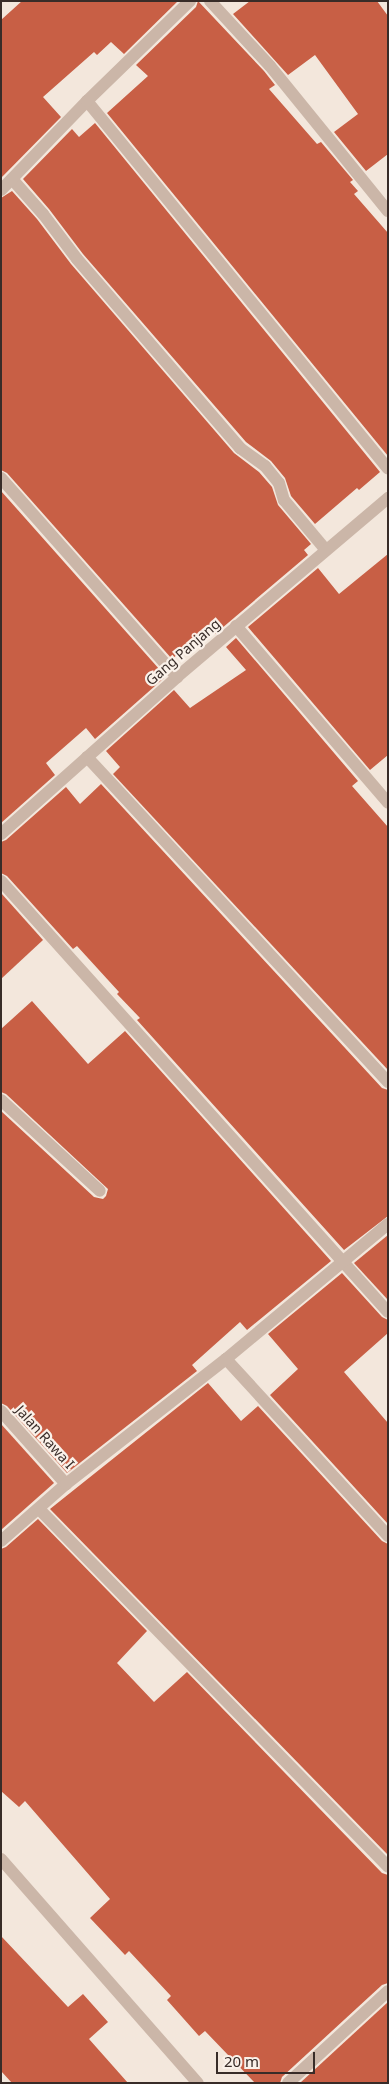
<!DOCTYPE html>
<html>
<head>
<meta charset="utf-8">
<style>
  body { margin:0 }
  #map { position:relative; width:389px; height:2084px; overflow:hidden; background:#f3e7dc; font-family:"Noto Sans",sans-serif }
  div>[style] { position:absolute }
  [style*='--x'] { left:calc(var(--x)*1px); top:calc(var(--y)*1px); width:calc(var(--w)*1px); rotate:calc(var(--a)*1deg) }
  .building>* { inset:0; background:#c85f45 }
  .street>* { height:12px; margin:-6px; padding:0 6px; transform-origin:6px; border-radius:6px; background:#cbb6a8 }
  span { translate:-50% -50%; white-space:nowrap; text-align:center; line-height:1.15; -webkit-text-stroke:4.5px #faf1e9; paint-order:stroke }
  .street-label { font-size:14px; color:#382c28 }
  .frame { position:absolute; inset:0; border:2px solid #382c28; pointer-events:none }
  .scale { position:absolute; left:216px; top:2052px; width:99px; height:22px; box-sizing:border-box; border:2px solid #382c28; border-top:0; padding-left:6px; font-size:15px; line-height:18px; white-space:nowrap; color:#382c28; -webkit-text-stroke:4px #faf1e9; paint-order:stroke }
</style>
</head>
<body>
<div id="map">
  <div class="building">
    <div style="clip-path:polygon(22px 1px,178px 1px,124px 54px,111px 42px,97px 55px,94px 52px,43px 97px,61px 117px,1px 178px,1px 20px)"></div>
    <div style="clip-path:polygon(198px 1px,264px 71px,275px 85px,269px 89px,317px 144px,321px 142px,353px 180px,350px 182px,358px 191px,354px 194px,388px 233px,388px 456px,107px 113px,148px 76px,136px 65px,196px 7px)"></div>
    <div style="clip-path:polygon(250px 1px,377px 1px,388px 16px,388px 154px,366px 171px,334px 132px,358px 114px,315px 55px,288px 75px,233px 14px)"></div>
    <div style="clip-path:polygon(95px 123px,380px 472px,359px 490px,357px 488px,315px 524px,291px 496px,285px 478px,271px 461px,246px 442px,83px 254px,49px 209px,23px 179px,72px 129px,79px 137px)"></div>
    <div style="clip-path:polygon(12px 191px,37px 219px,71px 264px,234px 453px,259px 472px,272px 487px,278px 505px,311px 544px,304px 550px,308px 555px,215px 634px,209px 628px,172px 659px,7px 473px,1px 470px,1px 198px)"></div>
    <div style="clip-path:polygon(1px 491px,160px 670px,158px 671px,164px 678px,95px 739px,86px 728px,46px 763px,55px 775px,1px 823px)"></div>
    <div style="clip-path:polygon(388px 554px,388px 755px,370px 770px,248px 627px,318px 568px,339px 594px)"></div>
    <div style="clip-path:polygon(236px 638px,358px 781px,352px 786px,388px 827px,388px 1070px,113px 774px,120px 767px,106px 751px,174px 690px,190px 708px,246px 670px,226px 647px)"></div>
    <div style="clip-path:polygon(101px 784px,382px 1088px,388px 1090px,388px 1216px,344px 1250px,137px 1020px,140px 1018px,117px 994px,119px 992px,77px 946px,73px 949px,7px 876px,1px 873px,1px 842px,6px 840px,66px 787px,80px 804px)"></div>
    <div style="clip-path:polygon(1px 893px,43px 940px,1px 979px)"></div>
    <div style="clip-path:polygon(32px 1001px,88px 1064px,125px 1031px,331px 1261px,247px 1330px,240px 1322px,192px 1365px,197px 1371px,67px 1473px,7px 1406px,1px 1403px,1px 1111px,94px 1197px,103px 1199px,106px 1196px,108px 1189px,6px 1094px,1px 1092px,1px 1029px)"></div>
    <div style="clip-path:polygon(388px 1235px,388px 1300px,354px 1263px)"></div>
    <div style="clip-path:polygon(342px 1273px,382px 1317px,388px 1320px,388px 1333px,344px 1372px,388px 1423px,388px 1524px,270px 1395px,298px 1369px,268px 1334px)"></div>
    <div style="clip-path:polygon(208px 1383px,241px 1421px,258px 1406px,382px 1541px,388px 1544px,388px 1855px,50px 1509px)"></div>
    <div style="clip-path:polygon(1px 1424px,54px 1483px,1px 1530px)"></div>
    <div style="clip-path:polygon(38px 1519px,147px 1631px,117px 1663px,154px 1702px,187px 1672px,382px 1873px,388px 1875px,388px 1983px,382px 1985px,282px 2077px,280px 2083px,255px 2083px,205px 2031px,199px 2036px,167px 2000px,171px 1996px,129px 1951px,125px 1955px,90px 1918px,110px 1899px,25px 1801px,19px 1807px,1px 1791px,1px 1549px,6px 1547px)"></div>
    <div style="clip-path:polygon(1px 1936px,68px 2007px,83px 1994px,108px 2022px,89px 2039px,128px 2083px,12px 2083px,1px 2071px)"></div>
    <div style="clip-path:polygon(388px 2002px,388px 2083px,300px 2083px)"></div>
  </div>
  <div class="street">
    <div style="--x:210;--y:1;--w:88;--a:47.3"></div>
    <div style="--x:270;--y:66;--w:187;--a:50.9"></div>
    <div style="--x:87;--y:101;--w:475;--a:50.7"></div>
    <div style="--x:12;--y:179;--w:47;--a:48.5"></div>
    <div style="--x:43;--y:214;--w:56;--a:52.9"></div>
    <div style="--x:77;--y:259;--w:250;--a:49.2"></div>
    <div style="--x:240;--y:448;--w:31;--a:36"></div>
    <div style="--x:265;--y:466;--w:22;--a:51"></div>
    <div style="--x:279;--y:483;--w:18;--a:74"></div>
    <div style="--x:284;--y:500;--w:65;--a:50"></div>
    <div style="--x:1;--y:190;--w:124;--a:-46"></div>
    <div style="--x:87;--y:101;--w:144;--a:-44.2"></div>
    <div style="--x:1;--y:478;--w:266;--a:48.5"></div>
    <div style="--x:236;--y:626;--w:233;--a:49.3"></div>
    <div style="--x:87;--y:757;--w:443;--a:47.2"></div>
    <div style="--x:1;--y:834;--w:236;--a:-41.7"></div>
    <div style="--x:177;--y:677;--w:277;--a:-40.3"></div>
    <div style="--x:1;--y:881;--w:579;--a:48.08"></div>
    <div style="--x:1;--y:1100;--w:134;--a:42.6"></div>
    <div style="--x:226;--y:1359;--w:240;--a:47.5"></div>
    <div style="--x:1;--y:1411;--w:98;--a:48.3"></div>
    <div style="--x:39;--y:1509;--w:500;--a:45.7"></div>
    <div style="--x:1;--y:1541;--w:86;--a:-41.2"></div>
    <div style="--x:66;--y:1484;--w:203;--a:-38"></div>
    <div style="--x:226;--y:1359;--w:211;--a:-39.8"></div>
    <div style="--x:1;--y:1859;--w:298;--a:48.7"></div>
    <div style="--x:288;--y:2083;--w:136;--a:-42.6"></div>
  </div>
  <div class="street-label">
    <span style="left:183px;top:652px;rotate:-41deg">Gang Panjang</span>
    <span style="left:45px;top:1437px;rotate:48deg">Jalan Rawa I</span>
  </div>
  <div class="frame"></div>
  <div class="scale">20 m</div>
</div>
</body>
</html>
